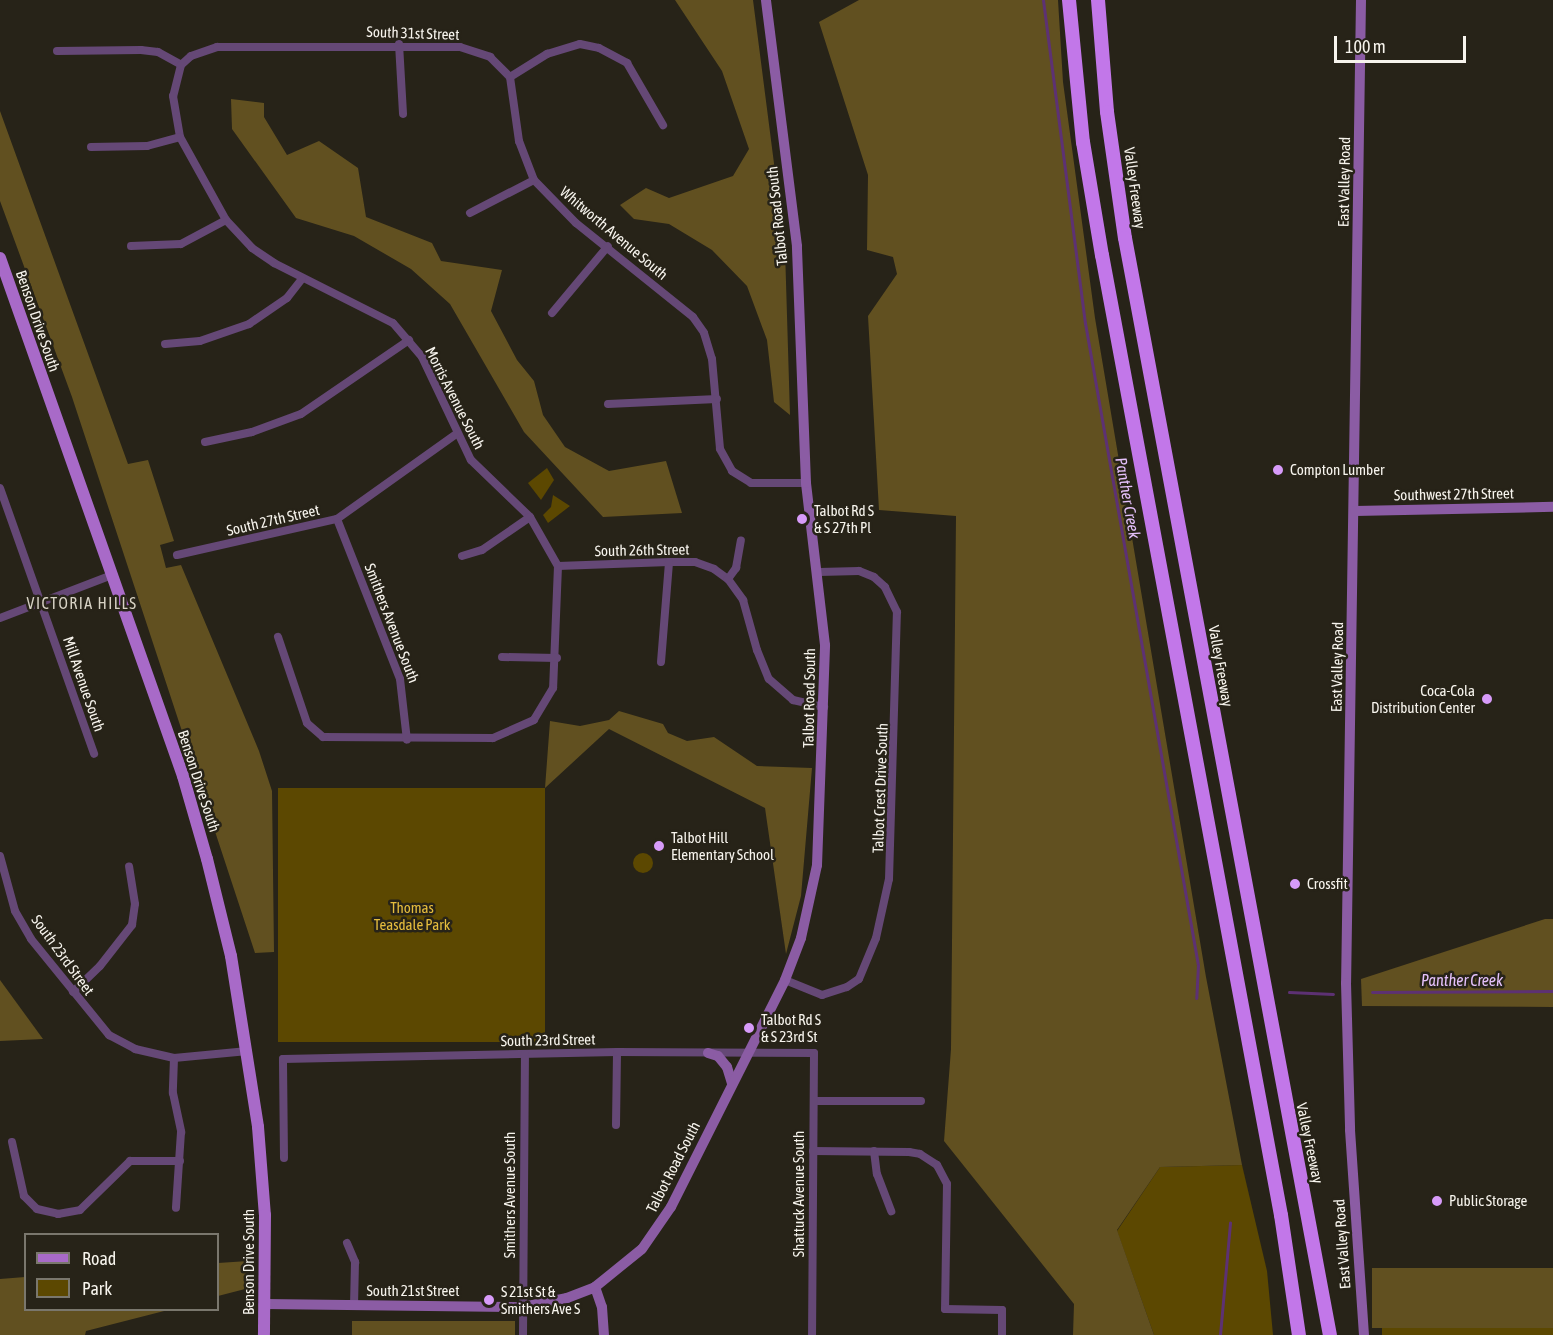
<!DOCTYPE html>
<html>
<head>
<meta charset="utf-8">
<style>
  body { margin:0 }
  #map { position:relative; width:1553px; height:1335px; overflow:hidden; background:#272318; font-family:"Asap Condensed",sans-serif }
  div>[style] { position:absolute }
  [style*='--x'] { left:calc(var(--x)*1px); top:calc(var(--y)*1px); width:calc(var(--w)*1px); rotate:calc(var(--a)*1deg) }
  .green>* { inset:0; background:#5c4801; transform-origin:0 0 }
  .round { border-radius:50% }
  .forest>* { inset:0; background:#615020; transform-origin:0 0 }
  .stream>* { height:3px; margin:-1.5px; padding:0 1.5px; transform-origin:1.5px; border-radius:1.5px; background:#5d3173 }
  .street>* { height:8px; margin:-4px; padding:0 4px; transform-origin:4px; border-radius:4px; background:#654876 }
  .secondary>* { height:10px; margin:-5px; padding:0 5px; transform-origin:5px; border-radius:5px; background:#8b5ca4 }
  .primary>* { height:12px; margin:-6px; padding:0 6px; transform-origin:6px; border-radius:6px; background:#a86ac8 }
  .highway>* { height:14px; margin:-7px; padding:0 7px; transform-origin:7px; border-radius:7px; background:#c277e9 }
  .dots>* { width:16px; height:16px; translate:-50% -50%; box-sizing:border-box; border:3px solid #272318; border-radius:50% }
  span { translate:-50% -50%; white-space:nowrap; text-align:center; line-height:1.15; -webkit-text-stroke:5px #272318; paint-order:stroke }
  .street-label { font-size:15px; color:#f7f4ed }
  .poi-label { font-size:15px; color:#f7f4ed }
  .left { translate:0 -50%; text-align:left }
  .right { translate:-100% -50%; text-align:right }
  .park-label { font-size:15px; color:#e6bd3d }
  .water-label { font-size:16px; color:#e5c1fb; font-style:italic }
  .neighbourhood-label { font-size:16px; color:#d7d2c4; letter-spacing:1.5px }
  .legend { position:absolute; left:24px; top:1233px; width:195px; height:78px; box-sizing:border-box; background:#272318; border:2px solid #7a776d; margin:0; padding:8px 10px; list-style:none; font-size:18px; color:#f7f4ed }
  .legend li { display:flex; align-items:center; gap:12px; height:30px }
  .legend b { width:30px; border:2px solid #7a776d }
  .scale { position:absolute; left:1334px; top:36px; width:132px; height:27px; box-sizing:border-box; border:3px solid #f7f4ed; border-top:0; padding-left:8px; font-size:18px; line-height:21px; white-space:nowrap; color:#f7f4ed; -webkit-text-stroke:4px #272318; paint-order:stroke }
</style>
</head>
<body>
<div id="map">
  <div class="green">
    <div style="clip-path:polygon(547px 468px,554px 480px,541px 500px,528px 483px)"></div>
    <div style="clip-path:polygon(553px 495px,570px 506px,548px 523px,543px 515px,551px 507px)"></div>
    <div style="left:545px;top:788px;width:254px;height:267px;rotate:90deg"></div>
    <div class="round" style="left:633px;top:853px;width:20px;height:20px"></div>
    <div style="clip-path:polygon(1242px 1165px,1267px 1271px,1273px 1335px,1154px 1335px,1117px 1231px,1160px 1167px)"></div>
    <div style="left:1382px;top:1327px;width:171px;height:8px"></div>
  </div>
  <div class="forest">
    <div style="clip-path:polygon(675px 0,753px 0,785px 249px,790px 415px,774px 402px,767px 340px,747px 286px,712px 250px,669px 224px,634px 219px,620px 205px,646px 188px,669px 198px,733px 176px,749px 149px,722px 71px)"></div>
    <div style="clip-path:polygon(859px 0,1058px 0,1063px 82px,1095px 318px,1206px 977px,1242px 1165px,1160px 1167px,1117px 1230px,1154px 1335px,1073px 1335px,1074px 1304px,944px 1141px,951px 1049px,956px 516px,879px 510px,868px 316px,897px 274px,893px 257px,867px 250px,868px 175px,819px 22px)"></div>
    <div style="clip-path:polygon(231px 99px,264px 103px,264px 117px,287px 155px,319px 141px,358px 168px,366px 217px,432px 243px,441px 261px,502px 270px,491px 311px,517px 360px,534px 381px,543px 415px,565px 447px,609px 471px,666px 461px,682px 513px,603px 517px,524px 432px,450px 304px,411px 269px,354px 236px,296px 218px,232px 129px)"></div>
    <div style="clip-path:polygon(0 111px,128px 464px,148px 460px,174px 541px,160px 545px,166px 568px,181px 565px,259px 751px,272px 791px,274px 952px,255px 953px,72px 397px,0 201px)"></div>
    <div style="clip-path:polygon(619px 711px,663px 724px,668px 733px,687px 741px,714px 737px,757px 766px,812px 768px,801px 896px,786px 954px,765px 808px,609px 729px,545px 788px,550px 721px,580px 726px,609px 720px)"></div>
    <div style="clip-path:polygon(1545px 919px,1553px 919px,1553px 1007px,1362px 1006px,1361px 979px)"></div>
    <div style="clip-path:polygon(0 980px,43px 1039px,0 1041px)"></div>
    <div style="clip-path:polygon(248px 1261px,249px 1288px,218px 1296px,218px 1263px)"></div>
    <div style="left:1372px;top:1268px;width:181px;height:60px"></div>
    <div style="clip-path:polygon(25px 1277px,26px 1310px,168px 1310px,86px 1331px,85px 1335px,0 1335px,0 1279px)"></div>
    <div style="left:352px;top:1321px;width:163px;height:14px"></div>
  </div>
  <div class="stream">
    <div style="--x:1043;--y:0;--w:326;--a:82.6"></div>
    <div style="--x:1085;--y:323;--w:652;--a:80.02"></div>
    <div style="--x:1198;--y:965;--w:33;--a:93"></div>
    <div style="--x:1289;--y:992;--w:44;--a:2.6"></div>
    <div style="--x:1372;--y:992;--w:181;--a:-0.3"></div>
    <div style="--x:1220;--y:1335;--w:113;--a:-84.9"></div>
  </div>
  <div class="street">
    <div style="--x:399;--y:44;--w:70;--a:86.7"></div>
    <div style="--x:57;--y:51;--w:84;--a:-0.7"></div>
    <div style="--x:141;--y:50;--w:17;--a:7"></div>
    <div style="--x:158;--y:52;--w:26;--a:29"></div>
    <div style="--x:181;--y:65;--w:32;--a:104"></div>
    <div style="--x:173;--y:96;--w:42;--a:80.3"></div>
    <div style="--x:180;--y:137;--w:95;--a:61"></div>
    <div style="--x:226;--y:220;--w:38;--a:47"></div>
    <div style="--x:252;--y:248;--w:27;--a:34"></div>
    <div style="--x:274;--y:263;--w:133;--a:26.8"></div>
    <div style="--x:393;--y:323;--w:45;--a:49.5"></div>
    <div style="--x:422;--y:357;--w:114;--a:64.6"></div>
    <div style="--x:471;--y:460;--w:82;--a:44"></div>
    <div style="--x:530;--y:517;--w:56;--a:60.3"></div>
    <div style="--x:558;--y:566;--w:122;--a:92.3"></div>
    <div style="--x:553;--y:688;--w:37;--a:121"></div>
    <div style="--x:534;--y:720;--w:45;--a:156.3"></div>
    <div style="--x:493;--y:738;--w:170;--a:-179.7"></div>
    <div style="--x:323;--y:737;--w:21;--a:-139"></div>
    <div style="--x:307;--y:723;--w:91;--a:-108.6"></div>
    <div style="--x:181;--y:65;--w:13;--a:-42"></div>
    <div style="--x:191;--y:56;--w:28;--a:-19"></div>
    <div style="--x:217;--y:47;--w:243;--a:0"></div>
    <div style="--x:460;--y:47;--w:32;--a:18"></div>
    <div style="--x:490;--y:57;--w:28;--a:45"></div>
    <div style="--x:510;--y:77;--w:44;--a:-31.9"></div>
    <div style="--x:547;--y:54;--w:34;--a:-17"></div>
    <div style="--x:580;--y:44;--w:19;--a:12"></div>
    <div style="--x:599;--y:48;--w:32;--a:28"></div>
    <div style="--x:627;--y:63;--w:72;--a:59.9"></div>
    <div style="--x:510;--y:77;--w:65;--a:82"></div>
    <div style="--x:519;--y:141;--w:42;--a:69"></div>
    <div style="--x:534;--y:180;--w:60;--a:45.7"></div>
    <div style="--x:576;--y:223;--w:150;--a:38.8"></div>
    <div style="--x:693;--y:317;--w:19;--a:55"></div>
    <div style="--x:704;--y:333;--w:27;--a:73"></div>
    <div style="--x:712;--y:359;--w:90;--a:84.9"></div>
    <div style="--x:720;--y:449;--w:25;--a:61"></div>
    <div style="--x:732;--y:471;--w:22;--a:32"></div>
    <div style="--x:751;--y:483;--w:55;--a:0"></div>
    <div style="--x:91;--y:147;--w:56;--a:-1"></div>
    <div style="--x:147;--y:146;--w:34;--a:-15"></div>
    <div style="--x:470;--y:213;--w:72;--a:-27.3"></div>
    <div style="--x:131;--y:246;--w:50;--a:-2.3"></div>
    <div style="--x:181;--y:244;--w:51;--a:-28.1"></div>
    <div style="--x:552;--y:313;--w:87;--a:-50.1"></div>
    <div style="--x:165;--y:344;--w:35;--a:-5"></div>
    <div style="--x:200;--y:341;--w:52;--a:-19.1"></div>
    <div style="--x:249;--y:324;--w:46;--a:-34.4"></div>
    <div style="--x:287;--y:298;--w:24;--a:-52"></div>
    <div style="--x:608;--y:404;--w:109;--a:-2.6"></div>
    <div style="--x:205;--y:442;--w:48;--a:-12"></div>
    <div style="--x:252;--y:432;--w:52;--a:-20.2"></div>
    <div style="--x:301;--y:414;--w:131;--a:-34.4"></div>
    <div style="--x:0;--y:488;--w:282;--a:70.5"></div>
    <div style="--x:337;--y:519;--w:172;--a:68.5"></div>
    <div style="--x:400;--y:679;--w:61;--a:83.5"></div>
    <div style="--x:177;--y:555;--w:164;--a:-12.7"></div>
    <div style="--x:337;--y:519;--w:146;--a:-35.5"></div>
    <div style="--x:462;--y:556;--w:21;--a:-17"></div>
    <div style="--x:482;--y:550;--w:58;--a:-34.5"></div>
    <div style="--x:558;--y:566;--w:111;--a:-2.1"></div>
    <div style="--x:669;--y:562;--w:26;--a:0"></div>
    <div style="--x:695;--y:562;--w:20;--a:20"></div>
    <div style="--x:714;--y:569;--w:17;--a:36"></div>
    <div style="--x:728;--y:579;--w:26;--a:54"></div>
    <div style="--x:743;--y:600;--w:52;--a:74.4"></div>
    <div style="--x:757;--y:650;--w:31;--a:68"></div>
    <div style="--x:769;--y:679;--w:32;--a:41"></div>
    <div style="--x:793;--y:700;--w:32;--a:13"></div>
    <div style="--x:728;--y:579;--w:14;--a:-54"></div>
    <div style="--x:736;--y:568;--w:28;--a:-80"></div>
    <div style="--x:0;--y:618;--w:120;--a:-21"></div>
    <div style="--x:502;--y:657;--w:55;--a:1"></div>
    <div style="--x:661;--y:662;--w:100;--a:-85.4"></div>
    <div style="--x:0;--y:856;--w:57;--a:74.7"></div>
    <div style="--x:15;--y:911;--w:32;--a:60"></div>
    <div style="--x:31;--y:939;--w:124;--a:50.9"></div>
    <div style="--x:109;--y:1035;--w:30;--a:28"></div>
    <div style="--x:135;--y:1049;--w:40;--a:13"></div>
    <div style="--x:174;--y:1058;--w:74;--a:-5.4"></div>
    <div style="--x:785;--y:980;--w:40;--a:22"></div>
    <div style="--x:822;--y:995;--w:26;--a:-18"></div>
    <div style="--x:847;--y:987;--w:14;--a:-34"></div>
    <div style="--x:859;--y:979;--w:44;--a:-67.5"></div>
    <div style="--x:876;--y:938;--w:60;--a:-77.6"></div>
    <div style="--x:889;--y:879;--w:267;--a:-88.3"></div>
    <div style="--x:897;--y:612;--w:28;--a:-116"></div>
    <div style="--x:885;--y:587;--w:15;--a:-138"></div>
    <div style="--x:874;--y:577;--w:16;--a:-158"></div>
    <div style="--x:859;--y:571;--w:40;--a:178.6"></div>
    <div style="--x:73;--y:992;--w:37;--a:-44"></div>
    <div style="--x:100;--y:966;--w:52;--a:-52"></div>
    <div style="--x:132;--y:925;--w:21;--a:-82"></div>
    <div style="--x:135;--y:904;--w:38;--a:-99"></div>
    <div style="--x:174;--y:1058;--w:35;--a:92"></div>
    <div style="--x:173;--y:1093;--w:40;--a:78"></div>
    <div style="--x:181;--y:1132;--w:76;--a:93.8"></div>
    <div style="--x:814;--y:1101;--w:107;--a:0"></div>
    <div style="--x:616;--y:1125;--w:73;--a:-89.2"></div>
    <div style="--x:12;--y:1142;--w:55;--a:77.5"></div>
    <div style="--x:24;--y:1196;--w:18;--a:45"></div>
    <div style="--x:37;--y:1209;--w:22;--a:13"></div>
    <div style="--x:58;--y:1214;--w:22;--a:-10"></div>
    <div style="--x:80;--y:1210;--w:70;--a:-44.4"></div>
    <div style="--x:130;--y:1161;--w:50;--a:0"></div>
    <div style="--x:813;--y:1151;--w:96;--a:0.6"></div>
    <div style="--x:909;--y:1152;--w:11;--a:10"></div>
    <div style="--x:920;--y:1154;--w:20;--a:33"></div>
    <div style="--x:937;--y:1165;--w:21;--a:62"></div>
    <div style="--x:947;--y:1184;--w:125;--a:90.9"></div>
    <div style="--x:945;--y:1309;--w:57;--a:1"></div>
    <div style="--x:1002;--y:1310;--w:25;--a:90"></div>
    <div style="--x:874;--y:1151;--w:23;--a:83"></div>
    <div style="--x:877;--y:1174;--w:40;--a:69"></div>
    <div style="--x:284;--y:1158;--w:99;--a:-90.6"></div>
    <div style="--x:283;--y:1059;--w:334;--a:-1.2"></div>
    <div style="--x:617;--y:1052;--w:197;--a:0.3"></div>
    <div style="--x:814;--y:1053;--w:282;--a:90.4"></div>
    <div style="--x:347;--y:1243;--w:21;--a:67"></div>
    <div style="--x:355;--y:1262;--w:44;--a:91.3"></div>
    <div style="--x:523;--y:1335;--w:281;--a:-89.6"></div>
  </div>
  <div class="secondary">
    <div style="--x:1361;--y:0;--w:983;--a:90.87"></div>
    <div style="--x:1346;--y:983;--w:147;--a:88.4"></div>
    <div style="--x:1350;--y:1130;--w:205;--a:86.1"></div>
    <div style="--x:1355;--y:511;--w:198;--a:-1.2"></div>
    <div style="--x:708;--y:1053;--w:10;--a:17"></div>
    <div style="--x:718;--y:1056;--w:14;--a:51"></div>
    <div style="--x:727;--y:1067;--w:17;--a:73"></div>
    <div style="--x:595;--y:1287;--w:21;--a:71"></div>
    <div style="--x:602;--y:1307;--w:28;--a:86"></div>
    <div style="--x:265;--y:1304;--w:258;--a:0.7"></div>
    <div style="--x:523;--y:1307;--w:45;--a:-11.6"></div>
    <div style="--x:567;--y:1298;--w:30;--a:-21"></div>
    <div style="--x:595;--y:1287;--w:60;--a:-39"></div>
    <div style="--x:642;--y:1249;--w:51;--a:-55.4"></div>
    <div style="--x:671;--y:1207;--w:254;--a:-63.3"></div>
    <div style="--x:785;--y:980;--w:45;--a:-69.1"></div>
    <div style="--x:801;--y:938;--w:75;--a:-77.6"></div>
    <div style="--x:817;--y:865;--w:220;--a:-87.9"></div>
    <div style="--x:825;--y:645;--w:163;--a:-96.7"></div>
    <div style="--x:806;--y:483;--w:237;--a:-92.2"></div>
    <div style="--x:797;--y:246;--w:248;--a:-97.2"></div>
  </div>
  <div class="primary">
    <div style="--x:0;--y:258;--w:549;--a:70.54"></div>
    <div style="--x:183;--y:776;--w:86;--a:73.9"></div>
    <div style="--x:207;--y:859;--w:100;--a:76.1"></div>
    <div style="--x:231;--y:956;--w:173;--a:81"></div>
    <div style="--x:258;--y:1127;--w:88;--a:85.5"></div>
    <div style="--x:265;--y:1215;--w:120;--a:90.5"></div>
  </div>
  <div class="highway">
    <div style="--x:1069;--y:0;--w:143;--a:84.4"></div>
    <div style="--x:1083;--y:142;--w:115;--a:80.5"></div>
    <div style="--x:1102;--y:255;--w:977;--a:79.44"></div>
    <div style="--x:1281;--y:1215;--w:121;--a:81.5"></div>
    <div style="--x:1098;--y:0;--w:112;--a:85.4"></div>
    <div style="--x:1107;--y:112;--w:127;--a:81.9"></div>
    <div style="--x:1125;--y:238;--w:1116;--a:79.42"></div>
  </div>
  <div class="dots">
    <div style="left:1278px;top:470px;background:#d79bf9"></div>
    <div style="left:802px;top:519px;background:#d79bf9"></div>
    <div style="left:1487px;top:699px;background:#d79bf9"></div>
    <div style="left:659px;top:846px;background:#d79bf9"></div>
    <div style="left:1295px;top:884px;background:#d79bf9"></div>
    <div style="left:749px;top:1028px;background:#d79bf9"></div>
    <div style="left:1437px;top:1201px;background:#d79bf9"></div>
    <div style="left:489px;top:1300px;background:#d79bf9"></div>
  </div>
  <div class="street-label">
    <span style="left:413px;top:33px;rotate:2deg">South 31st Street</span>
    <span style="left:1344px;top:182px;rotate:-89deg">East Valley Road</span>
    <span style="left:1135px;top:188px;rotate:82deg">Valley Freeway</span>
    <span style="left:777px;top:216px;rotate:-96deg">Talbot Road South</span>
    <span style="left:614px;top:233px;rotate:40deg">Whitworth Avenue South</span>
    <span style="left:38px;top:321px;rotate:71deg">Benson Drive South</span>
    <span style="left:455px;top:398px;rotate:63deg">Morris Avenue South</span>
    <span style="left:1454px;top:494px;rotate:-1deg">Southwest 27th Street</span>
    <span style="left:273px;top:520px;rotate:-13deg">South 27th Street</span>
    <span style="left:642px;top:550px;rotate:-1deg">South 26th Street</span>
    <span style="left:392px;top:623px;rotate:69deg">Smithers Avenue South</span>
    <span style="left:1221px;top:666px;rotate:80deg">Valley Freeway</span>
    <span style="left:1337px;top:667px;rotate:-89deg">East Valley Road</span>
    <span style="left:84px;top:684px;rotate:71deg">Mill Avenue South</span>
    <span style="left:809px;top:698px;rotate:-89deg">Talbot Road South</span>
    <span style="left:199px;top:781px;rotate:72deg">Benson Drive South</span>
    <span style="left:880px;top:788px;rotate:-88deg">Talbot Crest Drive South</span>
    <span style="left:63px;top:955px;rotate:54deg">South 23rd Street</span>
    <span style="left:548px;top:1040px;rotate:-1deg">South 23rd Street</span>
    <span style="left:1310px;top:1143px;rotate:78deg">Valley Freeway</span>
    <span style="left:673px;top:1167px;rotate:-63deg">Talbot Road South</span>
    <span style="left:799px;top:1194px;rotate:-90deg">Shattuck Avenue South</span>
    <span style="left:510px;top:1195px;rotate:-90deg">Smithers Avenue South</span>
    <span style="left:1342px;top:1244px;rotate:-94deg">East Valley Road</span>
    <span style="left:249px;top:1262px;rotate:-90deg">Benson Drive South</span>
    <span style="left:413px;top:1291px">South 21st Street</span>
  </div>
  <div class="poi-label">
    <span class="left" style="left:1290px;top:470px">Compton Lumber</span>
    <span class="left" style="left:814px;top:519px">Talbot Rd S<br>&amp; S 27th Pl</span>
    <span class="right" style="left:1475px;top:699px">Coca-Cola<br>Distribution Center</span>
    <span class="left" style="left:671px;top:846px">Talbot Hill<br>Elementary School</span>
    <span class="left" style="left:1307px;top:884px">Crossfit</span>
    <span class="left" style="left:761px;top:1028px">Talbot Rd S<br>&amp; S 23rd St</span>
    <span class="left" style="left:1449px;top:1201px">Public Storage</span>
    <span class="left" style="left:501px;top:1300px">S 21st St &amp;<br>Smithers Ave S</span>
  </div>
  <div class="park-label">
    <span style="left:412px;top:916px">Thomas<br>Teasdale Park</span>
  </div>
  <div class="water-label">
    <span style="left:1128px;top:498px;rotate:80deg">Panther Creek</span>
    <span style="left:1462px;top:980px">Panther Creek</span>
  </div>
  <div class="neighbourhood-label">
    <span style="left:82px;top:603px">VICTORIA HILLS</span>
  </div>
  <ul class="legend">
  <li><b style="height:8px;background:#a86ac8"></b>Road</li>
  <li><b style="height:16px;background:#5c4801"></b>Park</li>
  </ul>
  <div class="scale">100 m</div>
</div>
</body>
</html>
